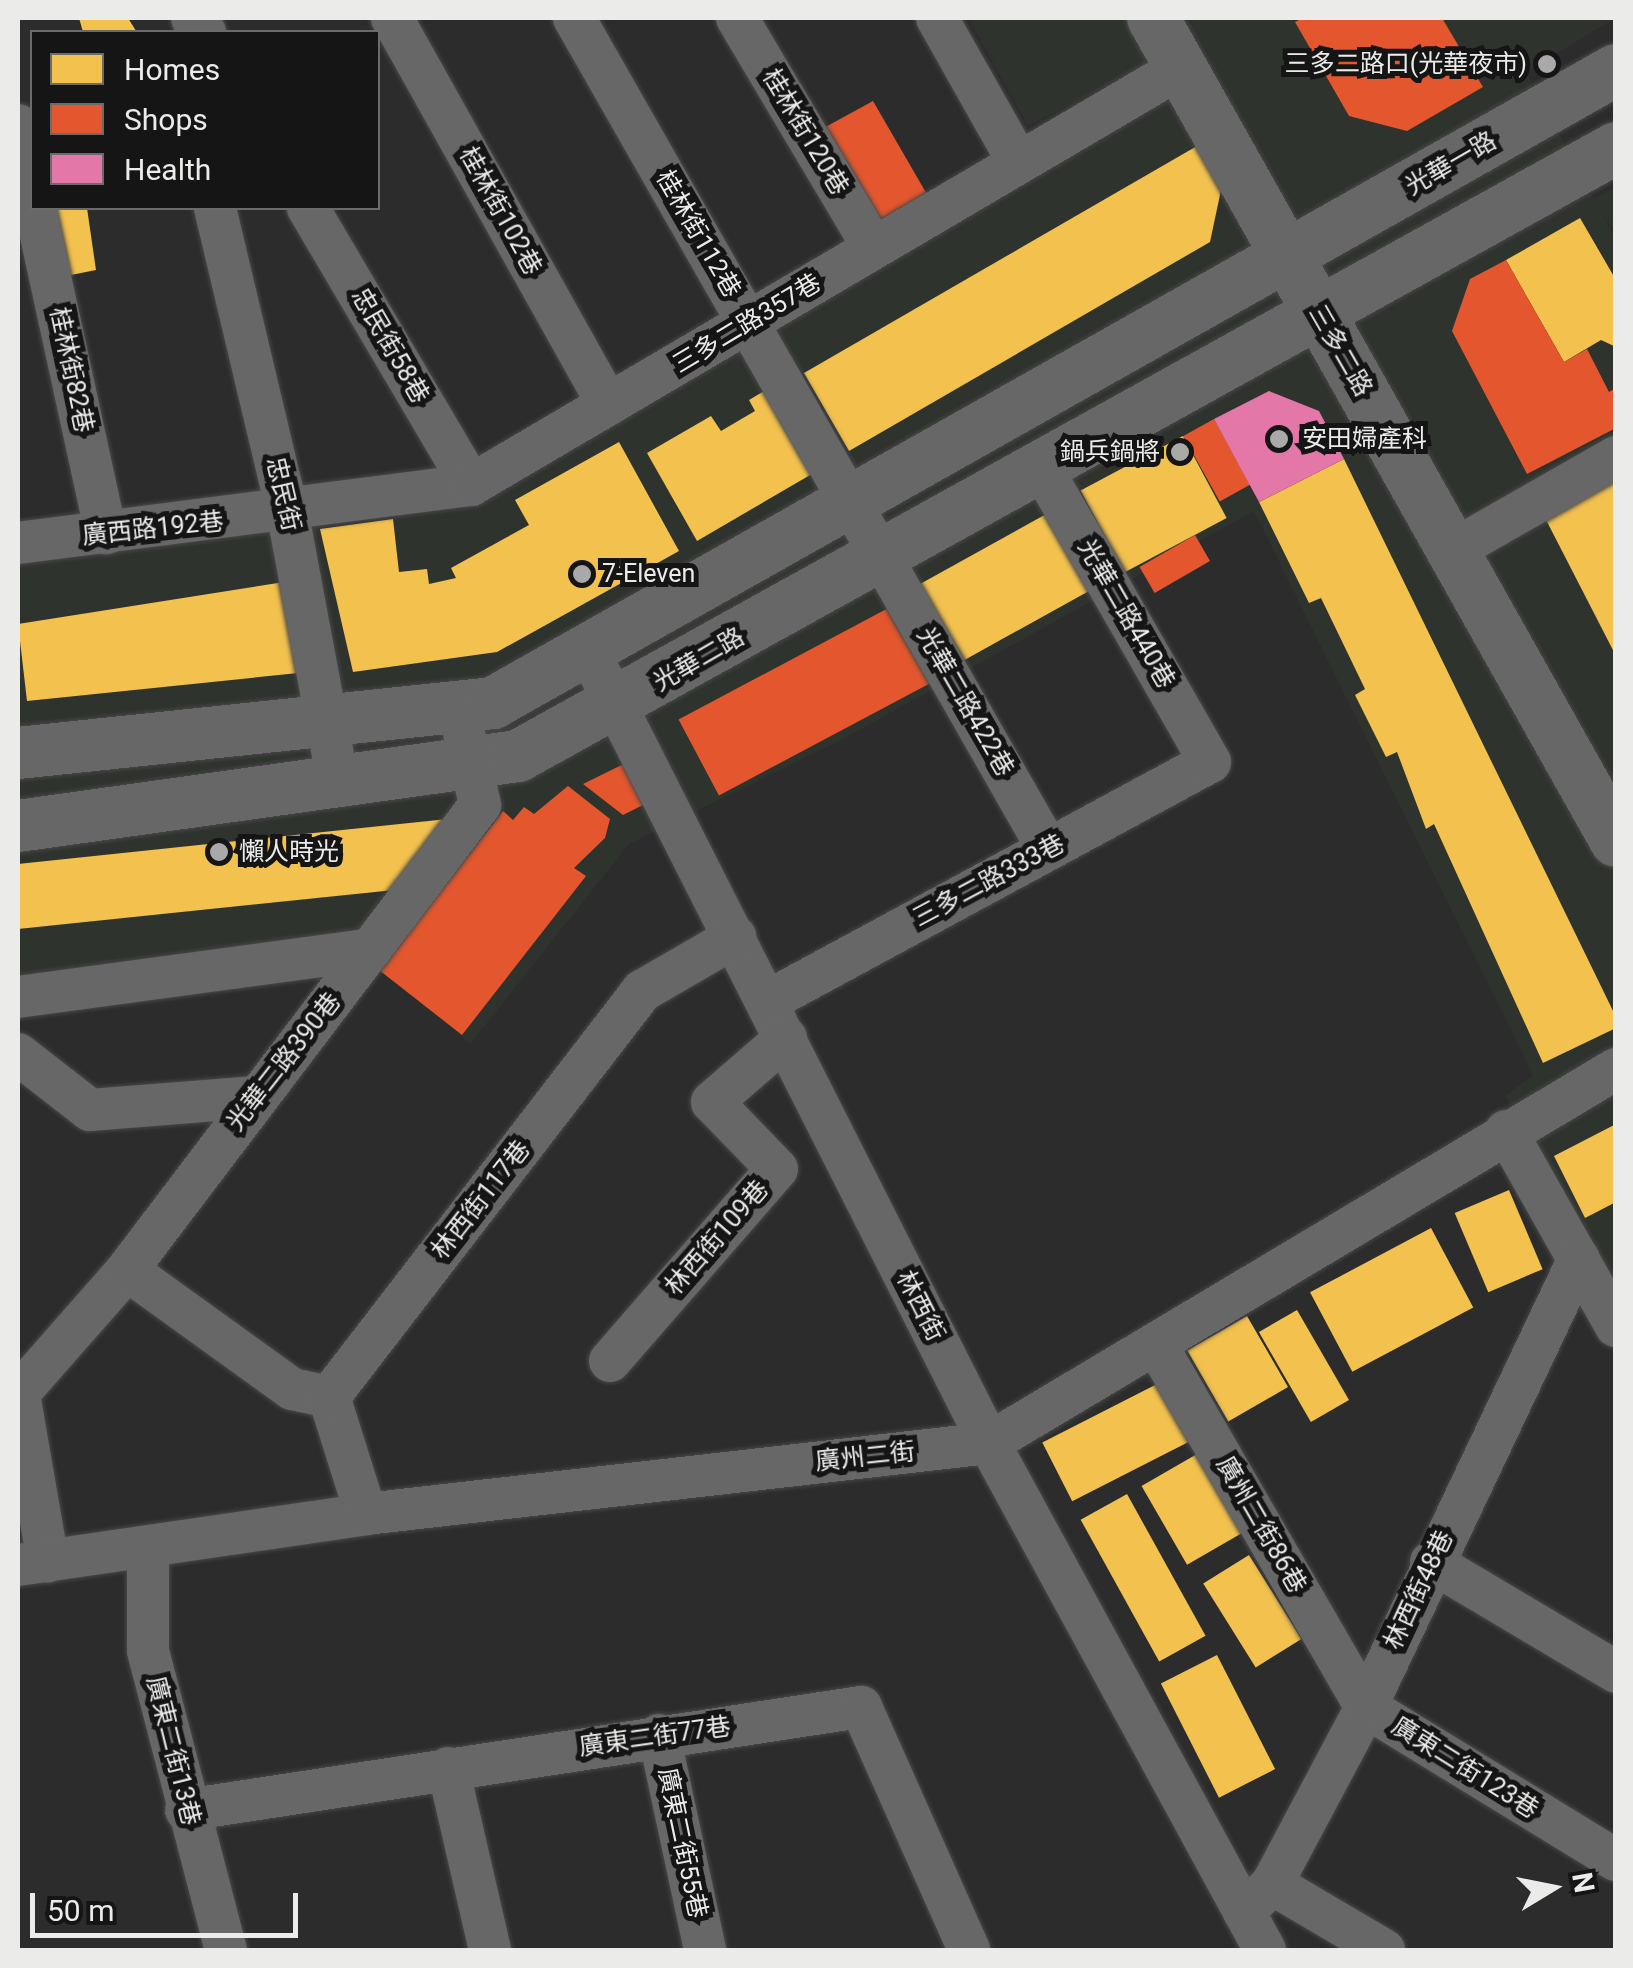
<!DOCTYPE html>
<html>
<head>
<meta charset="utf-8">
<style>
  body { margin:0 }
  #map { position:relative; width:1633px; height:1968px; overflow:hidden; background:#2c2c2c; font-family:Roboto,"Noto Sans TC",sans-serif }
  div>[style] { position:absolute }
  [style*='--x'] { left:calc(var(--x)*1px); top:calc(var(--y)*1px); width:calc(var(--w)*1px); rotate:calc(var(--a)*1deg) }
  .built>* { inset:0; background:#2f332d }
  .homes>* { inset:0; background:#f2c14e; transform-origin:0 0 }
  .shops>* { inset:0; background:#e4572e; transform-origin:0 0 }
  .health>* { inset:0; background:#e377a8 }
  .roads { filter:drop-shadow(0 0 2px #484848) drop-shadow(0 0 2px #484848) }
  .minor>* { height:42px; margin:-21px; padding:0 21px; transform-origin:21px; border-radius:21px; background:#676767 }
  .tertiary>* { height:52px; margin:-26px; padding:0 26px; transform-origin:26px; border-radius:26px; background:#676767 }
  .dots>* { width:28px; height:28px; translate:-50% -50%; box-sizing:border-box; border:5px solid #141514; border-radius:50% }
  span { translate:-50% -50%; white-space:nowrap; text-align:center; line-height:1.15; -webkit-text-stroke:10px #141514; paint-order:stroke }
  .poi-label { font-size:25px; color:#ebecea }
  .right { translate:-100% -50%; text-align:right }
  .left { translate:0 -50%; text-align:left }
  .street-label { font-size:25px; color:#ebecea }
  .frame { position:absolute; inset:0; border:20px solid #ebecea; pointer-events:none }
  .legend { position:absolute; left:30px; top:30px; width:350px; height:180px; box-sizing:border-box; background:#141514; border:2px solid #6a6b6a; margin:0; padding:12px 18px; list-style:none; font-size:30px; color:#ebecea }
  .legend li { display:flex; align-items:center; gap:20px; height:50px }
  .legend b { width:50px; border:2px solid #6a6b6a }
  .north { position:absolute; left:1503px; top:1838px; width:100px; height:100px; -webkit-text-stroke:8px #141514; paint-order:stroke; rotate:80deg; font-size:28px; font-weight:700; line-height:40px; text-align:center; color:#ebecea }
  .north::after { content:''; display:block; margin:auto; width:35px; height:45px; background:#ebecea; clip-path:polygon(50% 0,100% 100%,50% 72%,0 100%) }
  .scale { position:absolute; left:30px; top:1893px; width:268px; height:45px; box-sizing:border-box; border:5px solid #ebecea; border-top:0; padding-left:12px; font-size:30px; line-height:35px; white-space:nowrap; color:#ebecea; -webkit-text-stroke:8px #141514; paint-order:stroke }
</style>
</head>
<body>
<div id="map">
  <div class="built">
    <div style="clip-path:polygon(968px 18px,1615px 18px,1526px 72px,1594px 199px,1615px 187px,1615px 232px,1603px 215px,1616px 239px,1615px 1295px,1505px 1096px,1533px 1075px,1254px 511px,841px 740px,629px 844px,470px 1044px,358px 940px,18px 989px,18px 520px,434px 482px,1125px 76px,1028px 126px)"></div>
  </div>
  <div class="homes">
    <div style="clip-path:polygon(79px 18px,128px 18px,136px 31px,83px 32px)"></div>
    <div style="clip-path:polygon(1197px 146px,1221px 190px,1210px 242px,849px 451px,804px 373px)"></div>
    <div style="clip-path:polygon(32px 208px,87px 208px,96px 270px,46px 280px)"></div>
    <div style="clip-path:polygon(1580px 218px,1616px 280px,1616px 347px,1601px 340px,1564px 362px,1506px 260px)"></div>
    <div style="clip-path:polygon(769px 388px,817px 471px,697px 541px,647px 453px,711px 416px,721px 431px,755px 411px,749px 400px)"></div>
    <div style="left:1183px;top:436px;width:93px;height:116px;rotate:62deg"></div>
    <div style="clip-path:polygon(619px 442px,679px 551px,497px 652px,353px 672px,320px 529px,393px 519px,399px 572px,427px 569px,429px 584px,456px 578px,451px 568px,529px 525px,515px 500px)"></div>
    <div style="clip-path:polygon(1344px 459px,1616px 1017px,1616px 1028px,1543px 1063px,1434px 824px,1426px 829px,1397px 752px,1386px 757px,1355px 695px,1365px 689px,1321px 598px,1309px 603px,1259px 502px)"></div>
    <div style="clip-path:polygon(1616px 474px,1616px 656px,1542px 512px)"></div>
    <div style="left:1059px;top:507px;width:88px;height:163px;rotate:61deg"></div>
    <div style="clip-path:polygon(297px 580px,318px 671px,27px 701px,18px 624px)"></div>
    <div style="clip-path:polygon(457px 818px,404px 889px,18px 929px,18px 864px)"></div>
    <div style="clip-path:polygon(1616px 1124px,1616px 1202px,1585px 1218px,1554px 1156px)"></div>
    <div style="left:1509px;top:1190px;width:86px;height:59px;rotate:67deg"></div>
    <div style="left:1431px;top:1228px;width:90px;height:137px;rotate:62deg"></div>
    <div style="left:1297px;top:1310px;width:104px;height:44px;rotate:60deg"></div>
    <div style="left:1247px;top:1316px;width:82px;height:69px;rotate:60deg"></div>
    <div style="left:1159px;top:1383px;width:66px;height:131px;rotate:63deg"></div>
    <div style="left:1197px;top:1454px;width:91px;height:64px;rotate:60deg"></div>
    <div style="left:1127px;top:1494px;width:162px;height:53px;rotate:61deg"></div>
    <div style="left:1249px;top:1555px;width:99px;height:54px;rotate:58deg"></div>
    <div style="left:1217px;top:1655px;width:128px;height:63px;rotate:63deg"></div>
  </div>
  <div class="shops">
    <div style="clip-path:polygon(1303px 18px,1442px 18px,1483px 87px,1407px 131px,1349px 116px,1295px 22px)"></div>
    <div style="clip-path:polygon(873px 101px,932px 203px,894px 225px,869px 218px,820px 130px)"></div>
    <div style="clip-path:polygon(1506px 260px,1564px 362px,1587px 349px,1609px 392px,1616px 388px,1616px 428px,1527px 474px,1452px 331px,1470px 279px)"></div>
    <div style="left:1214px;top:419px;width:75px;height:35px;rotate:61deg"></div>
    <div style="left:1195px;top:535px;width:30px;height:64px;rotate:60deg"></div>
    <div style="left:894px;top:605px;width:86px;height:244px;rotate:62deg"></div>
    <div style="clip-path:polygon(638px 757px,659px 797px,623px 815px,583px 784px)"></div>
    <div style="clip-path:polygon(568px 786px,610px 819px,605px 838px,574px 868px,586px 876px,462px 1035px,379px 970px,503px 811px,513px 820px,524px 807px,534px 814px)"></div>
  </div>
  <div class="health">
    <div style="clip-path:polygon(1269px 391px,1319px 411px,1344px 459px,1259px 502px,1214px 419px)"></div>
  </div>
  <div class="roads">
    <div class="minor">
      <div style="--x:192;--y:18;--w:19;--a:47"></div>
      <div style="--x:392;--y:18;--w:443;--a:60.8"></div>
      <div style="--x:574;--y:18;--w:957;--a:60.3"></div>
      <div style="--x:737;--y:18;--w:266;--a:59.3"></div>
      <div style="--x:937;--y:18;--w:165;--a:60.6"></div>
      <div style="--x:18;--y:125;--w:70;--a:78.5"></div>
      <div style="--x:35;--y:208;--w:333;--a:77.7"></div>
      <div style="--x:215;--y:208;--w:316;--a:76.6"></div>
      <div style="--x:288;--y:515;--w:273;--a:79.4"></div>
      <div style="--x:308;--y:208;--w:321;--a:59.5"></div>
      <div style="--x:18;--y:543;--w:457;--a:-7.3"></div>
      <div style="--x:471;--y:485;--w:825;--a:-30.45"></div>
      <div style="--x:1453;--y:550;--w:188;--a:-29.7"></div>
      <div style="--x:590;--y:654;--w:884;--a:63.17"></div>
      <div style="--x:989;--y:1443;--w:577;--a:61.44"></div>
      <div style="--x:18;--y:997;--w:356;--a:-7.7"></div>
      <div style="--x:768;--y:1001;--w:502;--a:-28.4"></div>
      <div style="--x:1210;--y:762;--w:340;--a:-119.8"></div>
      <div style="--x:18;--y:1054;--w:91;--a:37.9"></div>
      <div style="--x:90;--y:1110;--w:167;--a:-4.5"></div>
      <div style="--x:1506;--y:1131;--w:224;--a:60.6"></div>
      <div style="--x:127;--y:1270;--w:203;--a:35.8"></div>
      <div style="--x:292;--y:1389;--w:38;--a:12"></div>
      <div style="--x:1156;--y:1344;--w:419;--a:60"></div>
      <div style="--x:1366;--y:1707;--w:293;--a:31.5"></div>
      <div style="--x:610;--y:1361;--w:254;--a:-49"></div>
      <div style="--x:777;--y:1169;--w:93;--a:-134.1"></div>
      <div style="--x:712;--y:1102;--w:98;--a:-40.9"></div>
      <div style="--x:18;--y:1388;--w:176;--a:80.2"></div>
      <div style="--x:19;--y:1393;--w:164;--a:-48.7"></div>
      <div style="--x:127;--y:1270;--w:584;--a:-52.8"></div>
      <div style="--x:480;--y:805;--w:74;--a:-102.5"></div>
      <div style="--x:366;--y:1514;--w:123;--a:-107.5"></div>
      <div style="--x:329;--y:1397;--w:513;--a:-52.37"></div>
      <div style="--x:642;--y:991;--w:108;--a:-30.1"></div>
      <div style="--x:148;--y:1548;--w:103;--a:90"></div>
      <div style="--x:148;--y:1651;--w:309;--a:75.4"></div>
      <div style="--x:1431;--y:1562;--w:215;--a:30.7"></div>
      <div style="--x:18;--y:1565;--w:352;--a:-8.3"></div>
      <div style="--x:366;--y:1514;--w:627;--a:-6.5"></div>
      <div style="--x:989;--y:1443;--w:730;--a:-30.82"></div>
      <div style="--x:659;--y:1735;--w:220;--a:77.9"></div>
      <div style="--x:448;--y:1768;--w:187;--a:77"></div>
      <div style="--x:186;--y:1810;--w:683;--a:-8.68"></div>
      <div style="--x:861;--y:1707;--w:266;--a:66"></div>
      <div style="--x:1272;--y:1884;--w:130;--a:30.5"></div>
      <div style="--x:1244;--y:1912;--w:40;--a:-45"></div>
      <div style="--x:1272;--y:1884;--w:200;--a:-62"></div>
      <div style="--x:1366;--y:1707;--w:496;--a:-64.6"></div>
    </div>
    <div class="tertiary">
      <div style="--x:1153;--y:18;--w:944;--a:60.64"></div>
      <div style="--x:18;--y:753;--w:478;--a:-6"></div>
      <div style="--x:493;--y:703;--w:1289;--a:-29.41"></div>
      <div style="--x:18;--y:826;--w:505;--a:-7.97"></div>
      <div style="--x:518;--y:756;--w:1255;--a:-28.97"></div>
    </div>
  </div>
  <div class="dots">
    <div style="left:1547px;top:64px;background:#a8a9a8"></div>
    <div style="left:1279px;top:439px;background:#a8a9a8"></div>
    <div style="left:1180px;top:452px;background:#a8a9a8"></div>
    <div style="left:582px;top:574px;background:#a8a9a8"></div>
    <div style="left:219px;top:852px;background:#a8a9a8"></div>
  </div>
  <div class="poi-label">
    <span class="right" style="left:1527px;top:64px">三多二路口(光華夜市)</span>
    <span class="left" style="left:1302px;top:439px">安田婦產科</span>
    <span class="right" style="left:1160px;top:452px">鍋兵鍋將</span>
    <span class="left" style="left:602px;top:574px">7-Eleven</span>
    <span class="left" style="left:239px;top:852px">懶人時光</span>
  </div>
  <div class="street-label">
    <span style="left:805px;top:132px;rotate:59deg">桂林街120巷</span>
    <span style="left:1451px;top:164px;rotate:-30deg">光華一路</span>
    <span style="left:500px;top:211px;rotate:61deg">桂林街102巷</span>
    <span style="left:698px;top:234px;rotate:60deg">桂林街112巷</span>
    <span style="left:747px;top:324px;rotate:-31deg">三多二路357巷</span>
    <span style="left:390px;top:346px;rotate:60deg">忠民街58巷</span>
    <span style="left:1340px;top:351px;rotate:60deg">三多二路</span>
    <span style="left:71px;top:370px;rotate:78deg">桂林街82巷</span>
    <span style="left:283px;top:494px;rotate:77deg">忠民街</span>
    <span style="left:153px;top:529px;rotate:-6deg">廣西路192巷</span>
    <span style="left:1126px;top:614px;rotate:60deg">光華二路440巷</span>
    <span style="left:699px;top:660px;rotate:-30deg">光華二路</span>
    <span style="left:965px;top:702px;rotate:60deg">光華二路422巷</span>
    <span style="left:989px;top:881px;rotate:-28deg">三多二路333巷</span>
    <span style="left:284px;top:1062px;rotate:-52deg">光華二路390巷</span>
    <span style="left:481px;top:1200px;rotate:-52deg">林西街117巷</span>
    <span style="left:717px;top:1238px;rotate:-49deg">林西街109巷</span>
    <span style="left:920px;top:1306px;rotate:63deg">林西街</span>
    <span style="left:865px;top:1457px;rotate:-6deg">廣州二街</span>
    <span style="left:1261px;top:1525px;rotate:60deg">廣州二街86巷</span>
    <span style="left:1419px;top:1590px;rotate:-65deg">林西街48巷</span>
    <span style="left:655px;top:1737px;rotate:-8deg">廣東二街77巷</span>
    <span style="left:173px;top:1751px;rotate:76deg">廣東二街13巷</span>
    <span style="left:1465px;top:1768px;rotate:32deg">廣東二街123巷</span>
    <span style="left:682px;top:1843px;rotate:78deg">廣東二街55巷</span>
  </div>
  <div class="frame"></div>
  <ul class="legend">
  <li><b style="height:28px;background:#f2c14e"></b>Homes</li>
  <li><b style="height:28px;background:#e4572e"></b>Shops</li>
  <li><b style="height:28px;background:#e377a8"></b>Health</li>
  </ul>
  <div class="north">N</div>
  <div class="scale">50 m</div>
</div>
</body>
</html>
